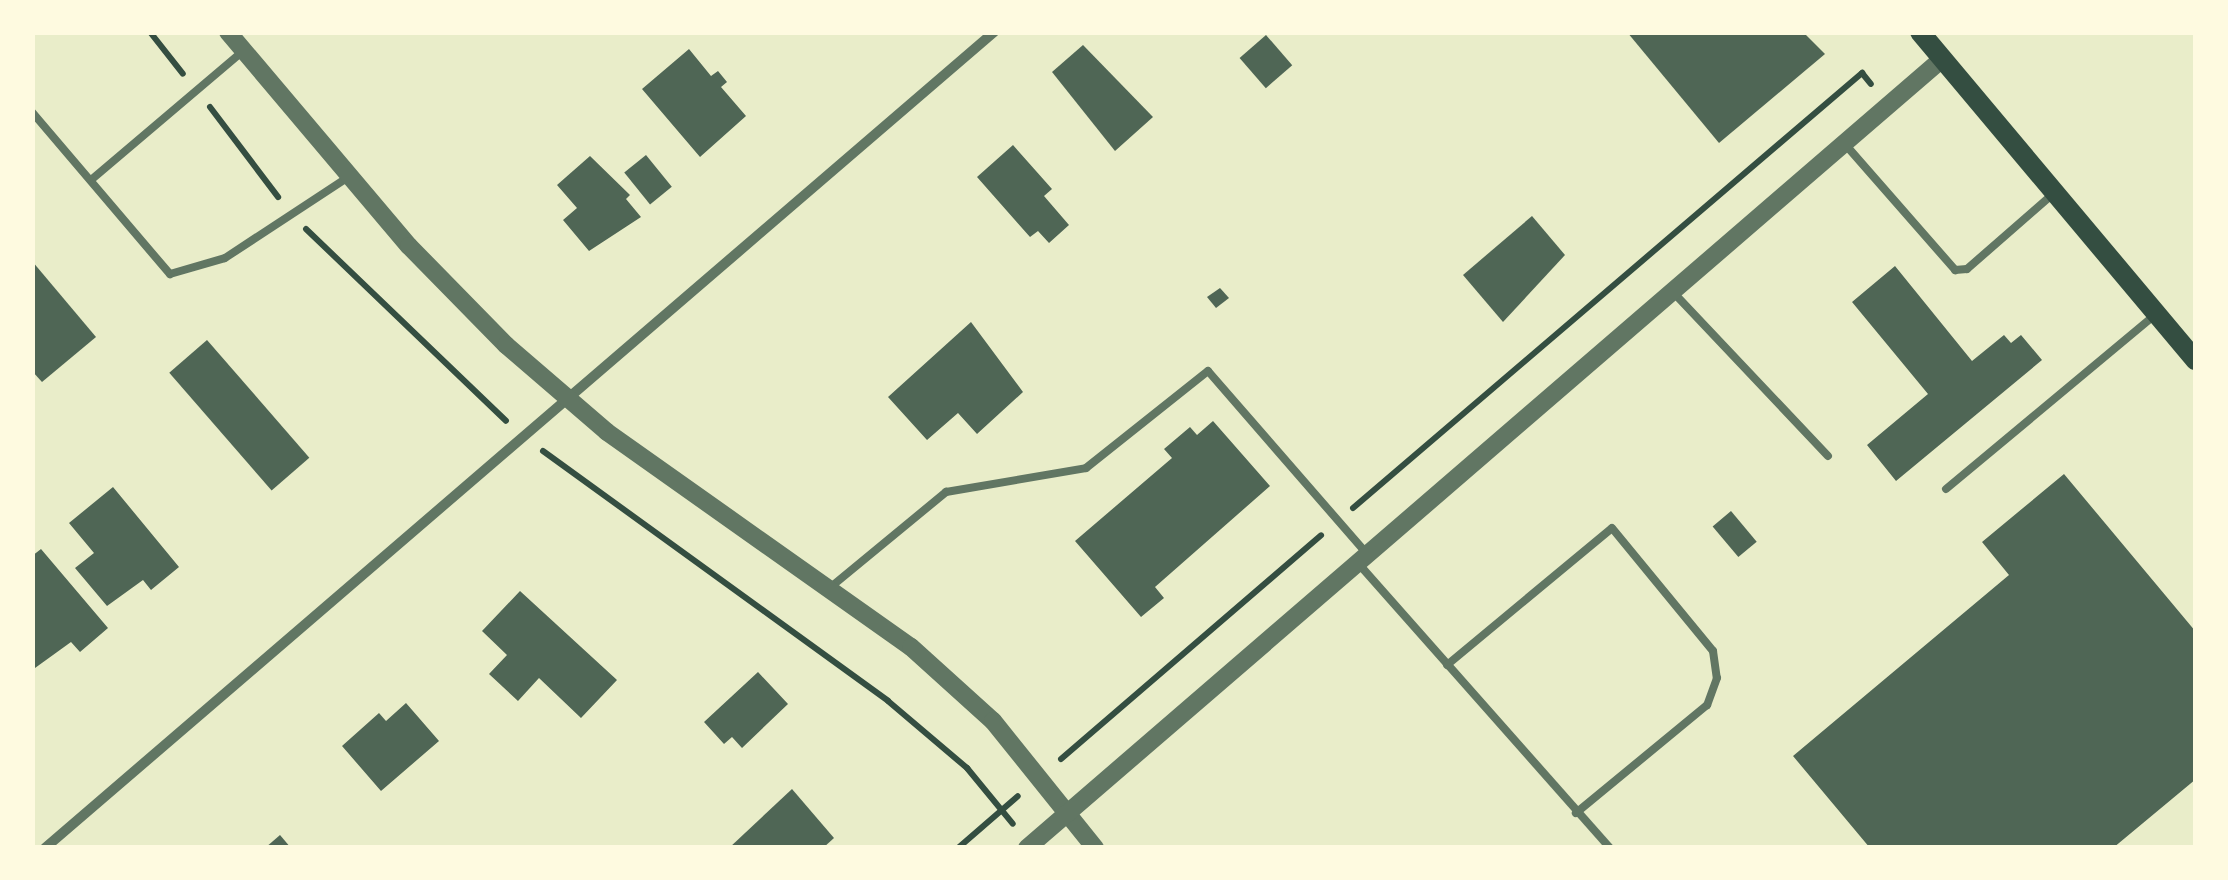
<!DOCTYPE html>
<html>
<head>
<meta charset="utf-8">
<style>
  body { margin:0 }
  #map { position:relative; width:2228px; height:880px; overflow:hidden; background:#e9edc9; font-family:"Crimson Pro",serif }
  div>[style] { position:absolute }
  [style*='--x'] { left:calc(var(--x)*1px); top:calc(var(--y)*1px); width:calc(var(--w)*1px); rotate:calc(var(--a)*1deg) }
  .building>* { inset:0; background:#4f6655; transform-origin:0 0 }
  .path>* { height:6px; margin:-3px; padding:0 3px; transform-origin:3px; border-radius:3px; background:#344e41 }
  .service>* { height:8px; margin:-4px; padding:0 4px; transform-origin:4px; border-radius:4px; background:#617663 }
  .minor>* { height:10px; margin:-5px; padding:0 5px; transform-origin:5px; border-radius:5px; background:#617663 }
  .tertiary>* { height:18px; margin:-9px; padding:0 9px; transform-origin:9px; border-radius:9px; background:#617663 }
  .secondary>* { height:20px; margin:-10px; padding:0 10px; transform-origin:10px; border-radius:10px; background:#344e41 }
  span { translate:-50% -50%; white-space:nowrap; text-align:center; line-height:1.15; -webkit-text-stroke:10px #fefae0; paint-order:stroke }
  .frame { position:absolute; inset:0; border:35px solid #fefae0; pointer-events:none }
</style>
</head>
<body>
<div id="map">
  <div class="building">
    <div style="clip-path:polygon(1627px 32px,1803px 32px,1825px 54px,1719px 143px)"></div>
    <div style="left:1266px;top:35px;width:40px;height:35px;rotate:49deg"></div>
    <div style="clip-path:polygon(1083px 45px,1153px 117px,1115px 151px,1052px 72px)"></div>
    <div style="clip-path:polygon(689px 49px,711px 76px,718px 71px,727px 82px,721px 87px,746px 116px,700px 157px,642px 89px)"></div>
    <div style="clip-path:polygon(1013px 145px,1052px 189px,1044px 196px,1069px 225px,1049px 243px,1038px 231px,1030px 237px,977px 177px)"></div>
    <div style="left:646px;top:155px;width:41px;height:28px;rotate:51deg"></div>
    <div style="clip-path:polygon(590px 156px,630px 195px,626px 199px,641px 217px,589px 251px,563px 220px,577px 208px,557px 185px)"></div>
    <div style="clip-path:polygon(1532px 216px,1565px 255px,1503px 322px,1463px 275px)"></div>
    <div style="clip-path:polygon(32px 261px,96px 337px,42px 382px,32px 371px)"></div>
    <div style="clip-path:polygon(1895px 266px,1972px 361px,2004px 335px,2011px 343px,2021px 335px,2042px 360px,1896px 481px,1867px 445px,1928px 394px,1852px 302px)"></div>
    <div style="clip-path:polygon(1220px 288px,1229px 298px,1216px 308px,1207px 297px)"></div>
    <div style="clip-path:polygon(971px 322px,1023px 392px,977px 434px,958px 413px,927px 440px,888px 397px)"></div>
    <div style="left:207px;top:340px;width:156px;height:50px;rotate:49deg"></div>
    <div style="clip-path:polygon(1213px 421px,1270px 486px,1155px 587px,1164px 598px,1141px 617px,1075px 541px,1172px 458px,1164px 449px,1190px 427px,1197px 435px)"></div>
    <div style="clip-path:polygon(2064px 474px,2196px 632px,2196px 779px,2113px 848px,1870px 848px,1793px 756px,2009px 575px,1982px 542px)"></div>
    <div style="clip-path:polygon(113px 487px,179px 567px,151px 590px,143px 580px,107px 606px,75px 568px,94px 553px,69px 523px)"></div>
    <div style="left:1731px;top:511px;width:40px;height:24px;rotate:50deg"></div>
    <div style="clip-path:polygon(41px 549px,108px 628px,80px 652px,71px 642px,35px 668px,32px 556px)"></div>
    <div style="clip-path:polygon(520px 591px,617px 680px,581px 718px,539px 678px,518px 701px,489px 674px,507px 655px,482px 631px)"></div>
    <div style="clip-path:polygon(758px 672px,788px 704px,742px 748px,732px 737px,724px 744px,704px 722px)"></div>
    <div style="clip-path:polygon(406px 703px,439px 741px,381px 791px,342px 746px,379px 713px,386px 721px)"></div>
    <div style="clip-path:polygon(792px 789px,834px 838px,823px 848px,729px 848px)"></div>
    <div style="clip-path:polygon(280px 835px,291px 848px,265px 848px)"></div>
  </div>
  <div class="path">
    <div style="--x:150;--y:32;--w:53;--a:51.8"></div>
    <div style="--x:210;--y:107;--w:113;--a:52.9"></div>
    <div style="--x:306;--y:229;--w:277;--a:43.8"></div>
    <div style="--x:543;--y:451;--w:426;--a:35.9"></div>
    <div style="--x:888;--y:701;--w:104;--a:40.3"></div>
    <div style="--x:967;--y:768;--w:72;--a:50.6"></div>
    <div style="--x:1353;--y:508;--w:670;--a:-40.52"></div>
    <div style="--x:1862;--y:73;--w:14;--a:51"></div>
    <div style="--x:1061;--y:759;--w:343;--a:-40.7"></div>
    <div style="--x:958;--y:848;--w:79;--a:-40.9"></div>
  </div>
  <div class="service">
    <div style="--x:32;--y:112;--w:213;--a:49.6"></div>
    <div style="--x:170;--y:274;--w:57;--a:-16.2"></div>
    <div style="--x:225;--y:258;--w:146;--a:-33.3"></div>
    <div style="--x:1844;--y:143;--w:169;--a:48.8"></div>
    <div style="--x:1955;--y:270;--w:12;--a:-5"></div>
    <div style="--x:1967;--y:269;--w:114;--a:-41.1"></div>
    <div style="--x:91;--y:180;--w:199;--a:-40.3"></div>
    <div style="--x:1672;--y:291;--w:227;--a:46.6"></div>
    <div style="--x:1946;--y:489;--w:273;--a:-39.8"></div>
    <div style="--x:1357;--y:562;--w:382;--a:48.5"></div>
    <div style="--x:832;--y:586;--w:148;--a:-39.5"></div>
    <div style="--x:946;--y:492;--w:142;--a:-9.7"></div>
    <div style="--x:1086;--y:468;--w:156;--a:-38.5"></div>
    <div style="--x:1208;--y:371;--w:242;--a:49"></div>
    <div style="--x:1447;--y:665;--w:214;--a:-39.7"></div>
    <div style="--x:1612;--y:528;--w:159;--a:50.6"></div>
    <div style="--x:1713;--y:651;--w:27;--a:82"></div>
    <div style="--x:1717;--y:678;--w:29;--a:110"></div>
    <div style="--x:1707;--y:705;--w:170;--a:140.5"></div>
  </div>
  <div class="minor">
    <div style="--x:45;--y:848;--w:1252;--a:-40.69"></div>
  </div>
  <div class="tertiary">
    <div style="--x:228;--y:32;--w:280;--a:49.8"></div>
    <div style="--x:409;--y:246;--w:139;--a:45.6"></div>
    <div style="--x:506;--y:345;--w:133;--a:40.7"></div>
    <div style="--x:607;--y:432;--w:372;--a:35.3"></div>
    <div style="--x:911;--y:647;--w:110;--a:42.1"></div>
    <div style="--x:993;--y:721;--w:163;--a:51.2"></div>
    <div style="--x:1027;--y:848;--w:1208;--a:-40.77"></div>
  </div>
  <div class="secondary">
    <div style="--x:1920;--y:32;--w:429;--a:50"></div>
  </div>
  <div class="frame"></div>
</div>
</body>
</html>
